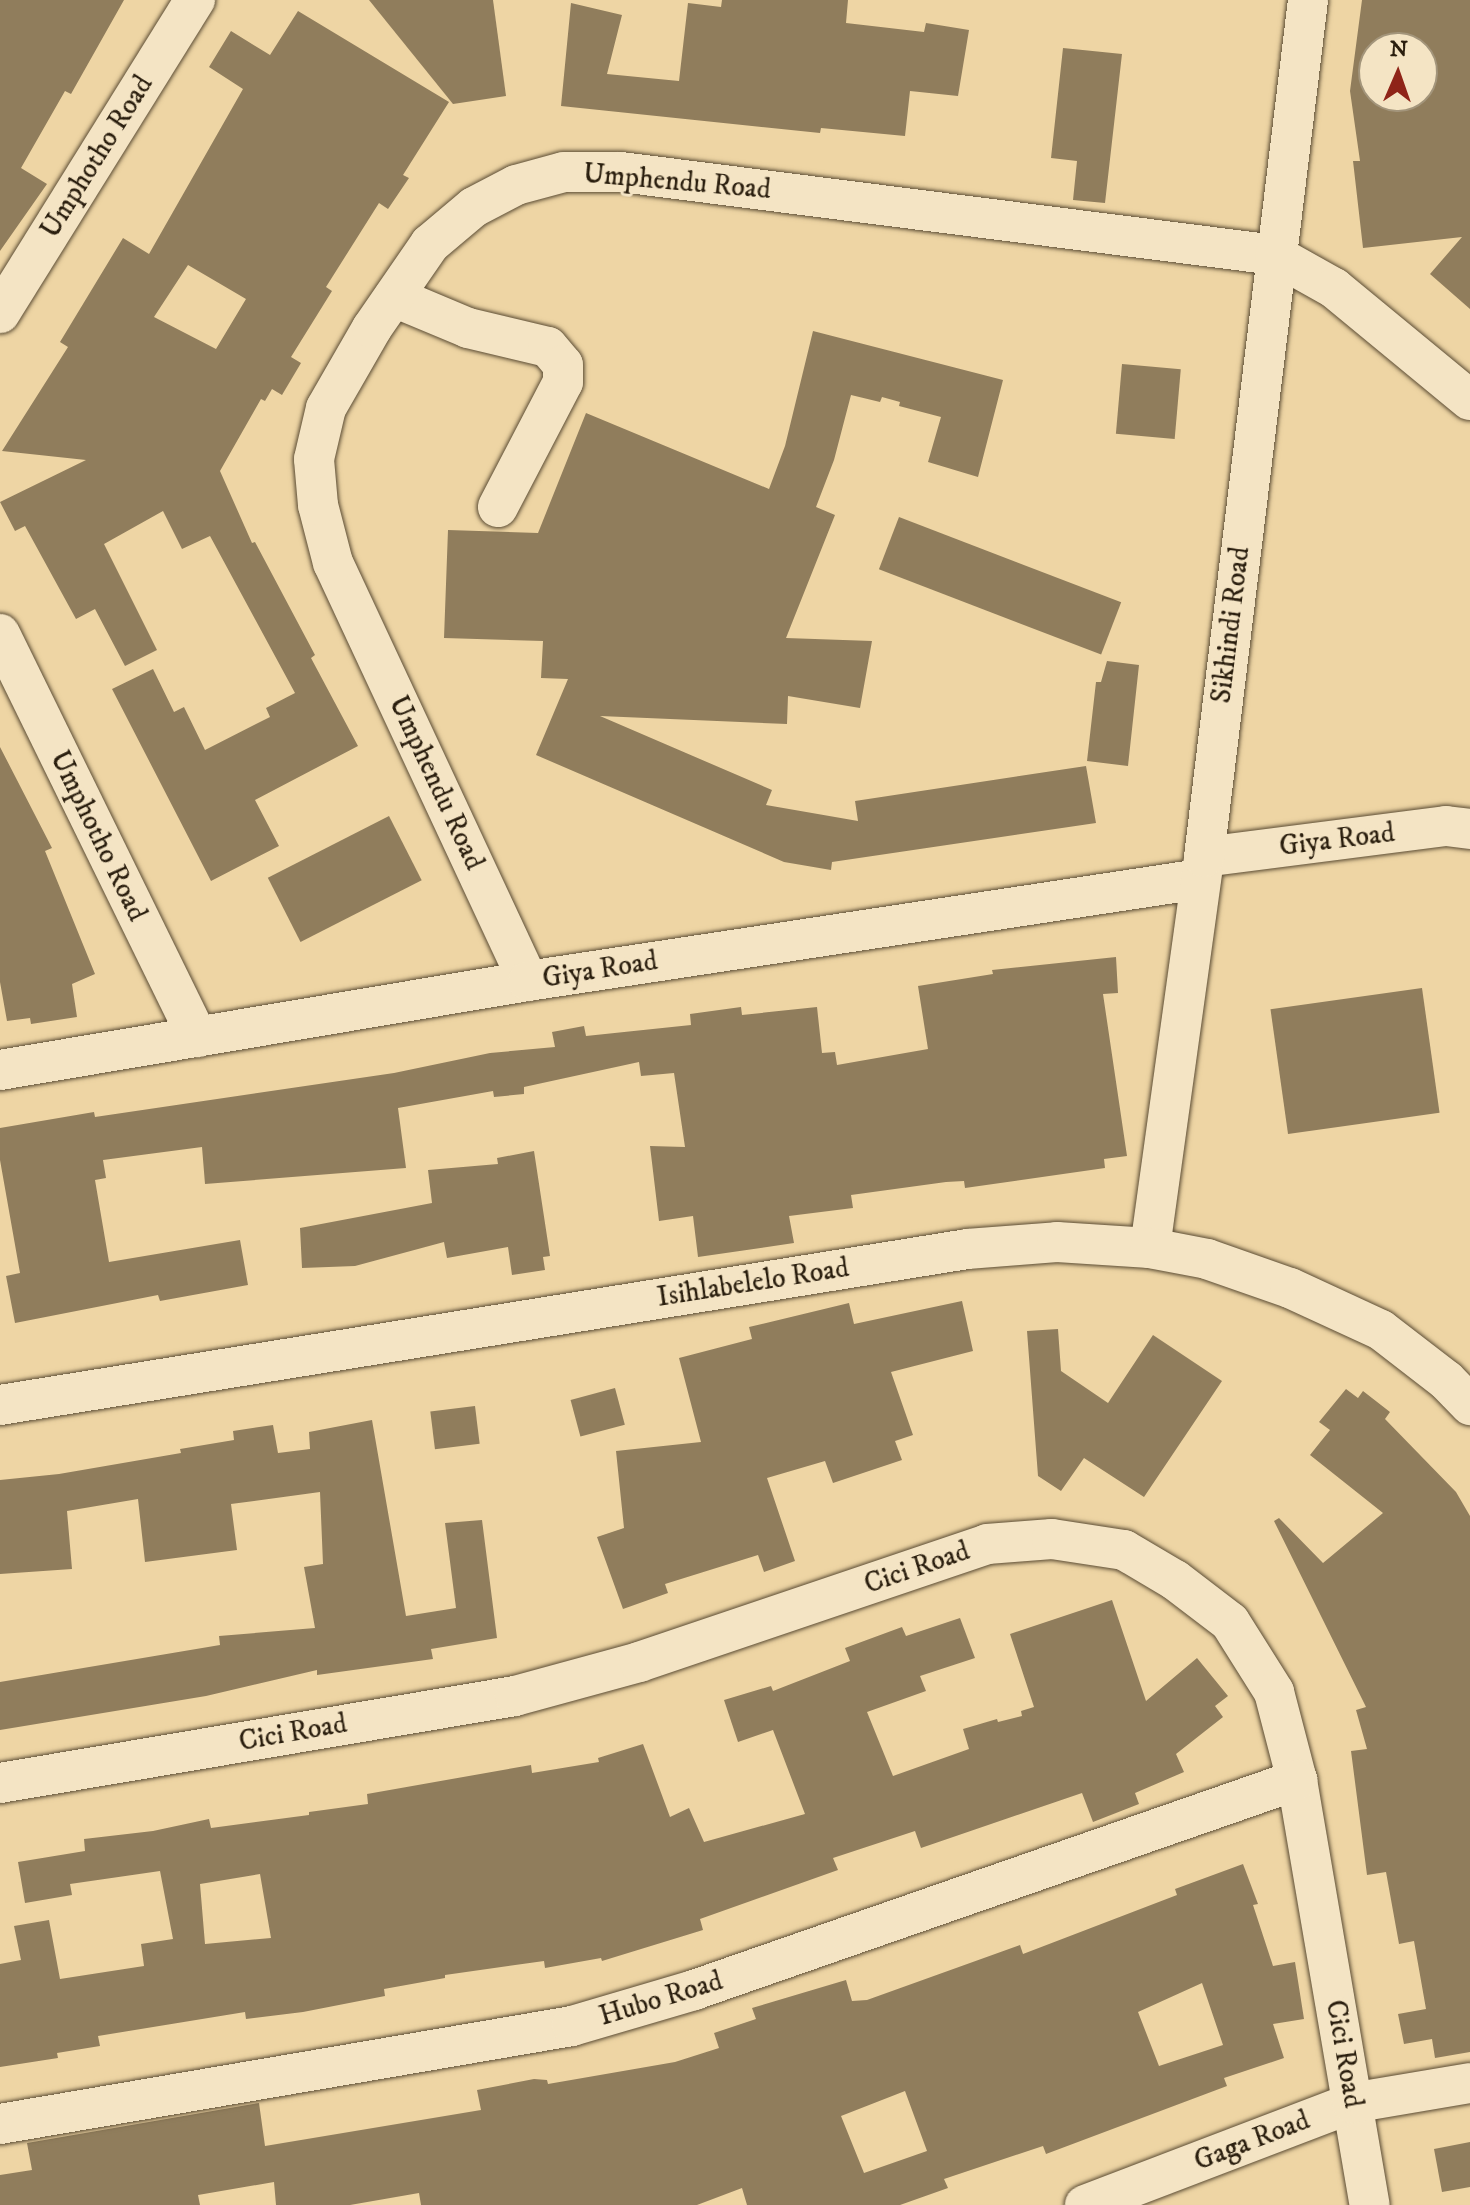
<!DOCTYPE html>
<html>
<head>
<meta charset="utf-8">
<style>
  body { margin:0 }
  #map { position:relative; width:1470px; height:2205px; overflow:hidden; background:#eed5a4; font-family:"IM FELL DW Pica",serif }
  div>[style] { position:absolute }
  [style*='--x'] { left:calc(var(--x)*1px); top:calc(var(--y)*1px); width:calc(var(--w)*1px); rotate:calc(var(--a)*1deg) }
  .building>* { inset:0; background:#907d5c; transform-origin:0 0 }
  .roads { filter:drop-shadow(0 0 2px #5b4c34) drop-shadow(0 0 2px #5b4c34) }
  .minor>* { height:40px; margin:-20px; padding:0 20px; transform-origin:20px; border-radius:20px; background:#f4e4c4 }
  span { translate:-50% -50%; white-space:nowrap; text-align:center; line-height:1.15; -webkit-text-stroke:6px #f4e4c4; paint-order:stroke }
  .street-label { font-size:28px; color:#2a1e0e }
  .north { position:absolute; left:1358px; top:32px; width:80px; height:80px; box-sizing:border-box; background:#f4e4c4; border:2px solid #a3957b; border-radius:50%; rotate:2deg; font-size:22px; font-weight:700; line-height:32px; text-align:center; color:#2a1e0e }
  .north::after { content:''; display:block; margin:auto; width:28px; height:36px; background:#8f2418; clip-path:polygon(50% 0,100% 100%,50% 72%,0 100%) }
</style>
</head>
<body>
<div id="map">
  <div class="building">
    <div style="clip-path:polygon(0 0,124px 0,71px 94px,65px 91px,21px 168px,47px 184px,0 251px)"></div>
    <div style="clip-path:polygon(369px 0,493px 0,506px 96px,453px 104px)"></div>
    <div style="clip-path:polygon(722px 0,848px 0,846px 23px,924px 32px,926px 23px,969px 30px,958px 96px,910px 91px,905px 136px,821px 128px,820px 133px,561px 106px,571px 3px,622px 15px,607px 74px,679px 81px,688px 3px,721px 7px)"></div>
    <div style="clip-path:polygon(evenodd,1362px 0,1470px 0,1470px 309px,1430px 274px,1462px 237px,1363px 248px,1353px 161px,1360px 161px,1350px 91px,1362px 0,1374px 48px,1422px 48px,1422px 96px,1374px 96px,1374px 48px)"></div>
    <div style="clip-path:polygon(evenodd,298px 11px,449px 102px,403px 175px,409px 178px,388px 209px,379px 203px,326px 287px,332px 291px,291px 357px,301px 363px,282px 395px,272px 389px,265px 401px,261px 399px,220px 471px,252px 543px,255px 542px,315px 655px,311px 658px,358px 746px,255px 800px,279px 846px,211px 881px,112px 689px,153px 669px,174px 712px,184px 707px,205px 750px,270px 717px,266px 708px,295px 693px,210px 536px,182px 549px,163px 511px,104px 544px,157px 650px,125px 666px,95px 609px,76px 619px,25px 526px,15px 531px,0 502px,86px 460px,2px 451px,68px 347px,60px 342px,123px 238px,149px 254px,243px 89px,209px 67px,231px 31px,270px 55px,298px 11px,188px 265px,246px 299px,216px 349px,154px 317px,188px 265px)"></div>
    <div style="clip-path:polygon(1063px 48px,1122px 54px,1105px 203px,1073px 200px,1077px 161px,1051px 158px)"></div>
    <div style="clip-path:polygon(813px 331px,1003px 380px,978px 477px,928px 462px,941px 417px,899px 406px,900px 402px,882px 397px,880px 402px,851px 395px,834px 460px,816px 507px,835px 515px,786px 638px,872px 641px,860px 708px,788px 696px,787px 724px,600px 716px,772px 790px,766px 805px,858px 821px,855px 801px,1086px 766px,1096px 823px,832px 862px,831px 870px,784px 862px,536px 755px,568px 679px,541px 678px,543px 641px,444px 638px,448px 530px,538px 533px,586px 413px,769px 489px,785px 446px)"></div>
    <div style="left:1122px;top:364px;width:59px;height:70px;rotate:5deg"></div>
    <div style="left:899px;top:517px;width:238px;height:56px;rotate:21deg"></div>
    <div style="clip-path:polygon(1107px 661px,1139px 665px,1128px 766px,1087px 761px,1096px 682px,1101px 682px)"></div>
    <div style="clip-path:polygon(0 747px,52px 848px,45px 851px,95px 974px,72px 984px,77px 1017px,31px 1024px,30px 1018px,7px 1021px,0 982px)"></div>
    <div style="left:389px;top:816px;width:72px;height:136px;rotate:63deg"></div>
    <div style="clip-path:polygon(1116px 957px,1118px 993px,1103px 994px,1127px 1156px,1104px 1159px,1105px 1168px,965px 1188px,964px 1181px,946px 1182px,851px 1195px,853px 1208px,789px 1216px,794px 1243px,698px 1257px,693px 1216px,659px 1221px,650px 1146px,685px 1147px,674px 1073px,641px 1076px,639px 1062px,524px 1087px,524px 1094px,494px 1097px,493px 1091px,398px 1108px,406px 1168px,205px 1184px,202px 1147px,103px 1160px,106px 1178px,95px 1180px,109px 1262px,240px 1240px,248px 1285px,160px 1301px,158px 1295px,15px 1323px,6px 1276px,20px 1273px,0 1160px,0 1128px,94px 1112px,95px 1117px,394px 1073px,490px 1053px,555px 1047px,552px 1032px,584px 1026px,586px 1036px,691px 1025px,690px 1014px,741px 1007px,742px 1015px,817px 1007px,822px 1053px,835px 1052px,837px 1065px,928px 1049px,918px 986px,993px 974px,992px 970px)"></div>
    <div style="left:1422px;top:988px;width:126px;height:153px;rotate:82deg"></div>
    <div style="clip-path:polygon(534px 1151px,550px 1256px,543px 1257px,545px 1270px,512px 1275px,508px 1247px,447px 1258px,444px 1242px,355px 1266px,302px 1268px,300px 1228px,432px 1203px,428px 1170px,498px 1164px,497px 1158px)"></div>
    <div style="clip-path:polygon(962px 1301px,973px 1351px,891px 1372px,913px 1435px,895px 1441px,902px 1460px,833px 1483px,825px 1461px,767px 1478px,795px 1561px,764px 1572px,758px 1555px,665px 1584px,668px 1593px,623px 1609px,597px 1537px,624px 1528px,616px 1451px,701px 1442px,679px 1358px,752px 1339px,749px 1327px,849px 1303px,854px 1324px)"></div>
    <div style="clip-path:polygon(1058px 1329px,1061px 1371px,1108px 1403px,1153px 1335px,1222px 1381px,1144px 1497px,1084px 1458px,1061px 1491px,1038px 1476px,1027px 1331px)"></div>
    <div style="left:615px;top:1388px;width:38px;height:46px;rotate:75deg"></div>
    <div style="clip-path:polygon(1346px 1389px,1358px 1398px,1363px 1391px,1390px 1412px,1385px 1419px,1456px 1492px,1470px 1516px,1470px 2052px,1435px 2058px,1432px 2039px,1404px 2044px,1398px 2014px,1426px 2009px,1414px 1941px,1399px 1944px,1386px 1872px,1367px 1875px,1351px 1751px,1367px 1749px,1356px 1710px,1366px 1707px,1274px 1521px,1279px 1518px,1323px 1563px,1383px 1513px,1310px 1455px,1330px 1430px,1319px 1422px)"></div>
    <div style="left:475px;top:1406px;width:38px;height:45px;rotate:83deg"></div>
    <div style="clip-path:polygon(372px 1420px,406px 1616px,456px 1608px,445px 1523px,482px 1520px,497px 1638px,431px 1649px,433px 1659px,317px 1675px,317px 1670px,206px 1696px,0 1730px,0 1682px,220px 1645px,219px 1636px,315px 1628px,304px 1567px,323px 1564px,320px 1492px,231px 1504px,237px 1550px,145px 1562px,138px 1499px,67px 1511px,72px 1569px,0 1574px,0 1480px,59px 1474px,181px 1453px,180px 1449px,234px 1440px,233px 1431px,273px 1425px,278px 1453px,310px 1449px,309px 1432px)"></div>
    <div style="clip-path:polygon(evenodd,1112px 1600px,1146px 1701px,1197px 1658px,1228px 1696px,1215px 1706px,1223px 1717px,1176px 1754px,1184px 1772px,1135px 1793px,1139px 1804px,1093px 1822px,1082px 1793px,921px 1848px,915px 1831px,833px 1858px,838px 1870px,700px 1919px,703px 1930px,602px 1961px,601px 1958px,545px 1968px,544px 1961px,445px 1975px,445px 1978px,384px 1989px,385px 1996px,303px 2012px,246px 2019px,245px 2012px,98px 2036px,100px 2046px,57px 2053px,58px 2058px,0 2067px,0 1964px,21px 1960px,14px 1926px,49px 1920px,60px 1979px,144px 1966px,141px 1944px,173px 1939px,160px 1871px,70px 1884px,72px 1895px,25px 1903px,18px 1862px,85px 1851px,84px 1839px,153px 1831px,209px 1819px,211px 1828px,309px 1815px,309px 1812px,368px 1804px,367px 1794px,531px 1765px,532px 1773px,599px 1762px,598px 1758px,643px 1744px,670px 1817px,689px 1808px,704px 1842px,805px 1814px,773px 1730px,738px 1742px,724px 1700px,771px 1686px,773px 1691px,850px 1661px,845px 1648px,902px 1627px,906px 1636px,960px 1618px,975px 1658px,920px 1676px,926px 1691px,867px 1712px,893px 1776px,969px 1749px,963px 1729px,997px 1719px,998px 1722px,1022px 1716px,1021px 1711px,1034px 1707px,1010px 1634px,1112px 1600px,260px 1874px,271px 1938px,205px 1944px,200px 1884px,260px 1874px)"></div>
    <div style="clip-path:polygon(evenodd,1243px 1864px,1258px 1904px,1253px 1905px,1273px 1966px,1295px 1962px,1304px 2019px,1273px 2024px,1284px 2058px,1224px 2078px,1227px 2086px,1046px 2154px,1043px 2146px,944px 2179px,948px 2188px,900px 2205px,747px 2205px,742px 2188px,697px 2205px,421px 2205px,419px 2193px,350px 2205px,276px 2205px,274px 2182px,198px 2195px,200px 2205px,0 2205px,0 2175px,32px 2170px,27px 2143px,259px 2103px,265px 2146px,481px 2110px,477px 2090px,534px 2079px,547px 2080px,548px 2084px,675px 2062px,719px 2048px,714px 2033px,756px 2019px,752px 2008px,846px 1980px,852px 2001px,867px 2000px,1020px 1945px,1023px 1954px,1177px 1895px,1175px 1889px,1243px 1864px,1202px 1983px,1223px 2045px,1159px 2066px,1138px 2012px,1202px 1983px,1243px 1864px,905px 2091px,927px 2151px,864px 2173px,841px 2116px,905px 2091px)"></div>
    <div style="clip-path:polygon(1470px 2142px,1470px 2187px,1442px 2192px,1434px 2149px)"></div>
  </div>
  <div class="roads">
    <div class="minor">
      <div style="--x:394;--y:297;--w:80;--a:22.7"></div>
      <div style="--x:468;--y:328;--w:82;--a:13.4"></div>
      <div style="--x:548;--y:347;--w:23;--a:50"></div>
      <div style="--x:563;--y:365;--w:17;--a:90"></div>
      <div style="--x:563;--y:382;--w:141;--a:117.5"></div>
      <div style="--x:0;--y:313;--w:369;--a:-58.1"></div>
      <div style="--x:0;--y:634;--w:449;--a:63.9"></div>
      <div style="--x:1204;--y:857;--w:244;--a:-7.3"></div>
      <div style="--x:1446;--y:826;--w:24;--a:7"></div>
      <div style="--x:528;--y:981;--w:461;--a:-115"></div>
      <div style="--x:333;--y:563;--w:60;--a:-104.5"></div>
      <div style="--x:318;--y:505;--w:46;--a:-95"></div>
      <div style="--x:314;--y:459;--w:52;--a:-76.8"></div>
      <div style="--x:326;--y:408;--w:92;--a:-60.1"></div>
      <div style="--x:372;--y:328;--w:102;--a:-55.4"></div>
      <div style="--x:430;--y:244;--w:57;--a:-40.1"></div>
      <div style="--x:474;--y:207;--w:47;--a:-27.6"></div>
      <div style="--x:516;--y:185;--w:50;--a:-15.2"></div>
      <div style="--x:564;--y:172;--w:57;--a:0"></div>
      <div style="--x:621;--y:172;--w:659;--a:7.23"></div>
      <div style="--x:1275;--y:255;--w:68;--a:29.2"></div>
      <div style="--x:1334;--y:288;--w:176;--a:39.5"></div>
      <div style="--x:0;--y:1070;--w:535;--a:-9.57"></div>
      <div style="--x:528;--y:981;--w:680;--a:-8.63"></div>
      <div style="--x:1150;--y:1248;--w:395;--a:-82.1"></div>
      <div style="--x:1204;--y:857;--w:863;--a:-83.08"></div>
      <div style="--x:0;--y:1405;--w:980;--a:-9.16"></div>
      <div style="--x:967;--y:1249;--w:90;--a:-4.4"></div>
      <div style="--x:1057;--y:1242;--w:93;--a:3.7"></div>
      <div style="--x:1150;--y:1248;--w:58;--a:10.9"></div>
      <div style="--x:1207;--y:1259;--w:88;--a:19.3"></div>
      <div style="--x:1290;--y:1288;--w:100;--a:24.8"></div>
      <div style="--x:1381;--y:1330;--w:82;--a:37.6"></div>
      <div style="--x:1446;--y:1380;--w:35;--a:46"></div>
      <div style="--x:0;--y:1783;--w:522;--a:-9.59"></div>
      <div style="--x:515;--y:1696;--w:129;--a:-15.3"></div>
      <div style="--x:639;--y:1662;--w:367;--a:-18.7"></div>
      <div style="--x:987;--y:1544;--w:65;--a:-4.4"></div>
      <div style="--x:1052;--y:1539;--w:73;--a:8.7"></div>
      <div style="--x:1124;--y:1550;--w:59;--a:30.5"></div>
      <div style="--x:1175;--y:1580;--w:69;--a:37.4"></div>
      <div style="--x:1230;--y:1622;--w:83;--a:57.8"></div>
      <div style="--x:1274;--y:1692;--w:91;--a:75.4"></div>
      <div style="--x:1297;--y:1780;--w:431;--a:80.3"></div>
      <div style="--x:0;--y:2124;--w:580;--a:-9.72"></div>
      <div style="--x:572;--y:2026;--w:127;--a:-16.4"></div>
      <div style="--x:694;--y:1990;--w:639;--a:-19.2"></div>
      <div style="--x:1085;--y:2205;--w:286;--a:-20.9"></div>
      <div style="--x:1352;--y:2103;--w:120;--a:-9.6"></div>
    </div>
  </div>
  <div class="street-label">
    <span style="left:97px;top:157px;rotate:-58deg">Umphotho Road</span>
    <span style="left:677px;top:182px;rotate:5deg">Umphendu Road</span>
    <span style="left:1231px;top:625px;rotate:-83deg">Sikhindi Road</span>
    <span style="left:436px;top:783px;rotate:65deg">Umphendu Road</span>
    <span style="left:98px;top:836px;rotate:64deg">Umphotho Road</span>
    <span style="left:1337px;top:840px;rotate:-7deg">Giya Road</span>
    <span style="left:600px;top:970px;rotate:-9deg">Giya Road</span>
    <span style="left:753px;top:1283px;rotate:-9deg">Isihlabelelo Road</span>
    <span style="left:917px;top:1568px;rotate:-19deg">Cici Road</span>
    <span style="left:293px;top:1733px;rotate:-10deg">Cici Road</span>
    <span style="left:661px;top:1999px;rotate:-17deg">Hubo Road</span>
    <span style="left:1344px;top:2054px;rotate:80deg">Cici Road</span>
    <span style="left:1252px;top:2141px;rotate:-21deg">Gaga Road</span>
  </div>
  <div class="north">N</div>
</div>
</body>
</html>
